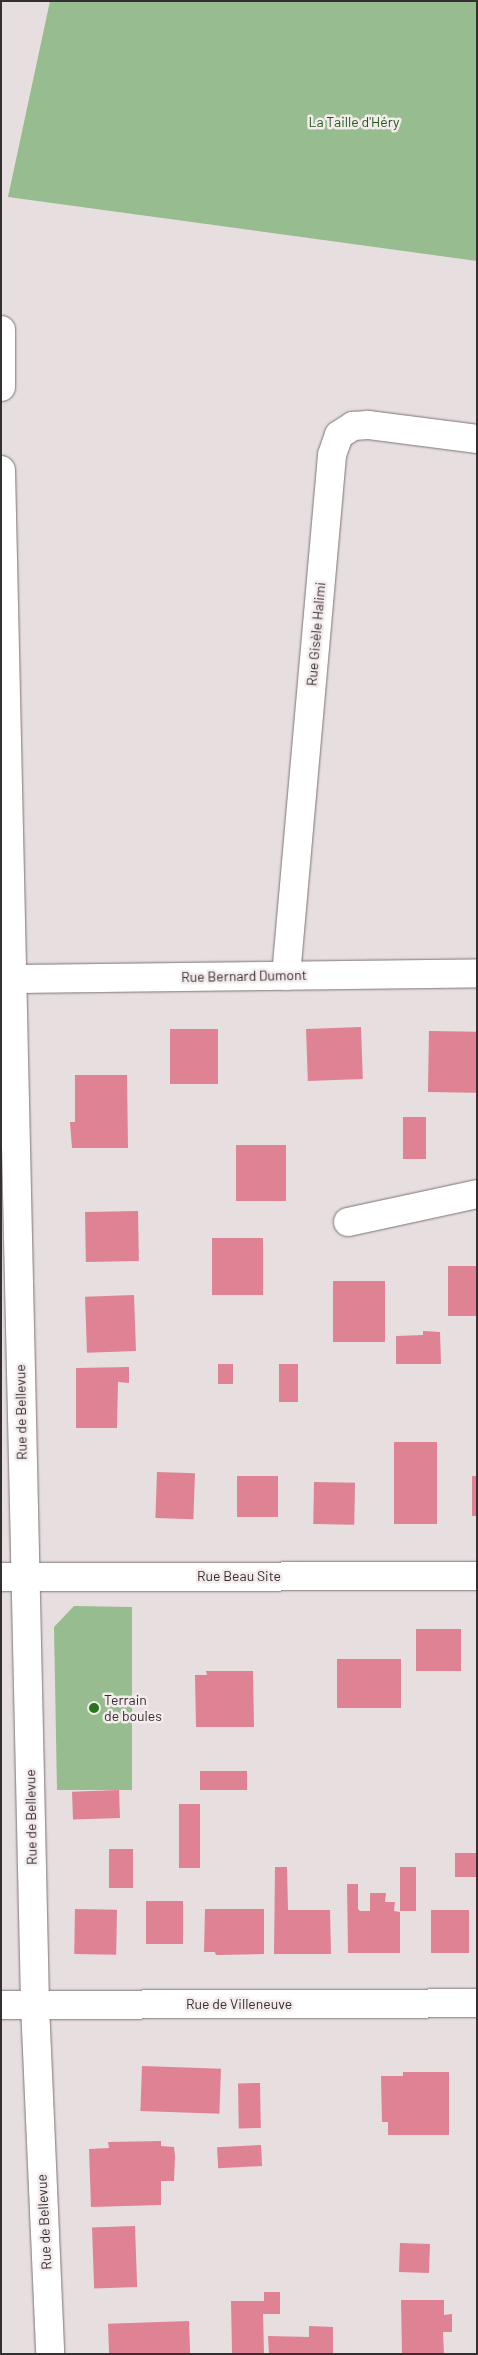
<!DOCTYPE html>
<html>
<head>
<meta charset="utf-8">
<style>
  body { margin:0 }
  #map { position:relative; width:478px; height:2355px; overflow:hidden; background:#e7dedf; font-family:Barlow,sans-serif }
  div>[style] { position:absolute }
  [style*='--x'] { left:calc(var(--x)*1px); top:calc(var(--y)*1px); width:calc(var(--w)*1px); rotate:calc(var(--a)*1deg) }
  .green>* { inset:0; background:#96bc8f }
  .building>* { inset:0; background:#df8294; transform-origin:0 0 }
  .roads { filter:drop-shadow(0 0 1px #7c7475) drop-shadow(0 0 1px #7c7475) }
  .street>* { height:28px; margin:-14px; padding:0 14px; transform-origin:14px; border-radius:14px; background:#fff }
  .dots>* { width:14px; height:14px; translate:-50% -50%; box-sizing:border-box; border:2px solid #f4ebec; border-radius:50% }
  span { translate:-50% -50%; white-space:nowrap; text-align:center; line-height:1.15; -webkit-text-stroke:5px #f4ebec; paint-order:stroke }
  .park-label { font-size:14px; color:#205a16 }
  .street-label { font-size:14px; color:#343031 }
  .poi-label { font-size:14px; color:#343031 }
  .left { translate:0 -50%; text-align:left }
  .frame { position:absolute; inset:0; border:2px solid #343031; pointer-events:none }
</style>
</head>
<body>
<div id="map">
  <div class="green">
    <div style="clip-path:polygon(50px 1px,477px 1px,477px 261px,8px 197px)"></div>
    <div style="clip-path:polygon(74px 1606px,132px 1607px,132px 1790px,57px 1790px,54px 1627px)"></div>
  </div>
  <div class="building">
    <div style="left:361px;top:1027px;width:52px;height:55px;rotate:88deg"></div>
    <div style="left:170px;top:1029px;width:48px;height:55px"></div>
    <div style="left:429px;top:1031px;width:48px;height:61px;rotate:1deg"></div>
    <div style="clip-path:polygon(75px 1075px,127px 1075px,128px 1148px,72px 1148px,70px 1122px,75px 1122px)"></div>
    <div style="left:426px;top:1117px;width:42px;height:23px;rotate:90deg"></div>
    <div style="left:236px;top:1145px;width:50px;height:56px"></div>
    <div style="left:138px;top:1211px;width:50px;height:53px;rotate:89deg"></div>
    <div style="left:212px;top:1238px;width:51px;height:57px"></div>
    <div style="left:448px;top:1266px;width:29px;height:50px"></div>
    <div style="left:333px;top:1281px;width:52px;height:61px"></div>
    <div style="left:134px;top:1295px;width:56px;height:49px;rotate:88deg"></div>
    <div style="clip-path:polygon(423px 1331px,440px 1332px,441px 1364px,396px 1364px,396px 1336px,423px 1335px)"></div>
    <div style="left:218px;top:1364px;width:15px;height:20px"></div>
    <div style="left:279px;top:1364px;width:19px;height:38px"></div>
    <div style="clip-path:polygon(129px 1367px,129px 1383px,118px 1382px,117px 1428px,76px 1428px,76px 1368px)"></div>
    <div style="left:394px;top:1442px;width:43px;height:82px"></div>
    <div style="left:157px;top:1472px;width:38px;height:46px;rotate:2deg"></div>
    <div style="left:237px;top:1476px;width:41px;height:41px"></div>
    <div style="left:472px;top:1476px;width:5px;height:40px"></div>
    <div style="left:314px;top:1482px;width:41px;height:42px;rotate:1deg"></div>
    <div style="left:416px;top:1629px;width:45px;height:42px"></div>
    <div style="left:401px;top:1659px;width:49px;height:64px;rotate:90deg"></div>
    <div style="clip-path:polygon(206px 1671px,253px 1671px,254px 1727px,196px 1727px,195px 1675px,207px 1675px)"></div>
    <div style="left:200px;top:1771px;width:47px;height:19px"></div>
    <div style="left:119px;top:1790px;width:28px;height:47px;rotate:88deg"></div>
    <div style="left:179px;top:1804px;width:21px;height:64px"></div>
    <div style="left:133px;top:1849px;width:39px;height:24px;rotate:90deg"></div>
    <div style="left:455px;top:1853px;width:22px;height:24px"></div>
    <div style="clip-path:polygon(275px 1867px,287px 1867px,288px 1910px,330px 1910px,331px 1954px,274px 1954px)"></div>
    <div style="left:400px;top:1867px;width:16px;height:44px"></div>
    <div style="clip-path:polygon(347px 1884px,358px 1884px,358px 1909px,360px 1911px,370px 1911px,370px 1893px,386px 1893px,385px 1902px,395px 1902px,394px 1911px,400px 1912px,400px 1953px,348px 1953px)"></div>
    <div style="left:146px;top:1901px;width:37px;height:43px"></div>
    <div style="left:75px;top:1909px;width:42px;height:45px;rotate:1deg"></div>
    <div style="clip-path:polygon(205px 1909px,264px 1909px,264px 1954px,216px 1955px,215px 1952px,204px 1952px)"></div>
    <div style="left:431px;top:1910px;width:38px;height:43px"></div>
    <div style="left:142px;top:2066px;width:79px;height:45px;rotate:2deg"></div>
    <div style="clip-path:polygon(403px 2072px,449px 2072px,449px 2135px,388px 2135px,388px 2122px,382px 2122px,381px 2076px,403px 2076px)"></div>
    <div style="left:260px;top:2083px;width:45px;height:22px;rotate:89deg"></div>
    <div style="clip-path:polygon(161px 2141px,161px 2146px,174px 2147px,175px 2156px,174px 2181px,161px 2181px,161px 2205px,91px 2207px,89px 2149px,109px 2148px,108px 2142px)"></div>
    <div style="left:261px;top:2145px;width:21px;height:44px;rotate:87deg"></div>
    <div style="left:135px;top:2226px;width:61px;height:43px;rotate:88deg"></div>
    <div style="left:400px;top:2243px;width:30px;height:29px;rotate:2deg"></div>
    <div style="clip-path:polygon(264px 2292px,280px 2292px,280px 2314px,263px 2314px,264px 2354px,232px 2354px,231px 2301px,264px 2301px)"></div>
    <div style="clip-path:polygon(401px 2300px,444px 2300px,444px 2315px,452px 2314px,452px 2332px,443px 2332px,444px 2354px,402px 2354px)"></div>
    <div style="left:189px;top:2321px;width:33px;height:81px;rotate:88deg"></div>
    <div style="clip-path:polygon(309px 2326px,333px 2327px,333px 2354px,269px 2354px,268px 2336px,309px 2337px)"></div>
  </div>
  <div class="roads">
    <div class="street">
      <div style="--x:1;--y:330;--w:57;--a:90"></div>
      <div style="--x:1;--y:470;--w:1535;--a:88.73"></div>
      <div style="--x:35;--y:2005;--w:349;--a:87.5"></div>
      <div style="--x:286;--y:976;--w:523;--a:-84.95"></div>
      <div style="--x:332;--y:455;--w:21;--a:-71"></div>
      <div style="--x:339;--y:435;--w:17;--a:-33"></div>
      <div style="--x:353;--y:426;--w:15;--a:-4"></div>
      <div style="--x:368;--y:425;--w:110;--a:7.3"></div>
      <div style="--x:11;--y:979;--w:466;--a:-0.7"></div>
      <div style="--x:348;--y:1222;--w:132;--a:-12.2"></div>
      <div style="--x:1;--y:1577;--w:476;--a:-0.1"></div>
      <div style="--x:1;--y:2005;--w:476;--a:-0.2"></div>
    </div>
  </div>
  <div class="dots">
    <div style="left:94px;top:1708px;background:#28751c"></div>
  </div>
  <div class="park-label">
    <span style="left:354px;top:122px">La Taille d'Héry</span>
  </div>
  <div class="street-label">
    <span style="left:316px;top:634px;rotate:-85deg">Rue Gisèle Halimi</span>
    <span style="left:244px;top:976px;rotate:-1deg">Rue Bernard Dumont</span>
    <span style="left:21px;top:1412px;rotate:-91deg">Rue de Bellevue</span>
    <span style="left:239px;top:1576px">Rue Beau Site</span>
    <span style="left:31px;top:1817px;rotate:-91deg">Rue de Bellevue</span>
    <span style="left:239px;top:2004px">Rue de Villeneuve</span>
    <span style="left:44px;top:2222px;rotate:-93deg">Rue de Bellevue</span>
  </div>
  <div class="poi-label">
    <span class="left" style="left:104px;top:1708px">Terrain<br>de boules</span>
  </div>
  <div class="frame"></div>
</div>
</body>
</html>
